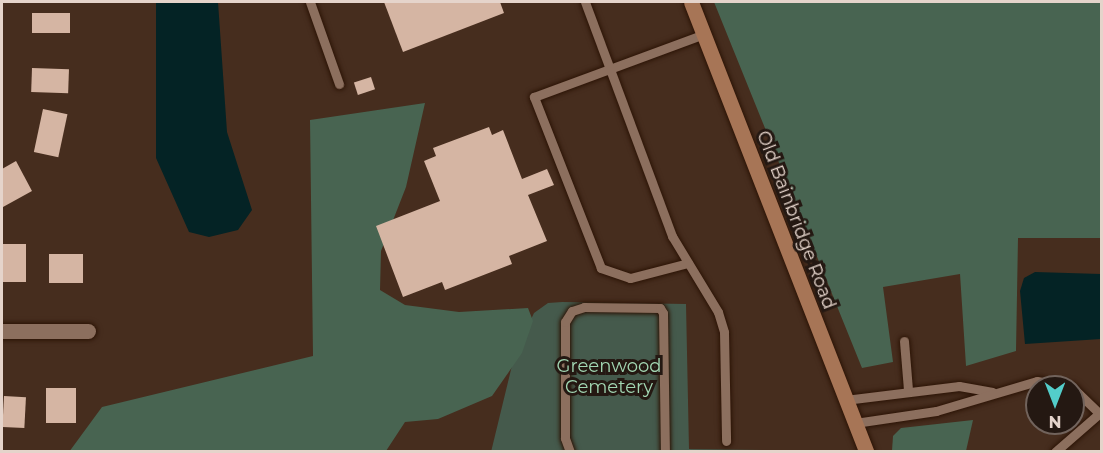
<!DOCTYPE html>
<html>
<head>
<meta charset="utf-8">
<style>
  body { margin:0 }
  #map { position:relative; width:1103px; height:453px; overflow:hidden; background:#462d1e; font-family:Montserrat,sans-serif }
  div>[style] { position:absolute }
  [style*='--x'] { left:calc(var(--x)*1px); top:calc(var(--y)*1px); width:calc(var(--w)*1px); rotate:calc(var(--a)*1deg) }
  .green>* { inset:0; background:#455a4c }
  .forest>* { inset:0; background:#486451 }
  .water>* { inset:0; background:#042325 }
  .building>* { inset:0; background:#d5b5a3; transform-origin:0 0 }
  .roads { filter:drop-shadow(0 0 2px #2c1406) drop-shadow(0 0 2px #2c1406) }
  .service>* { height:9px; margin:-4.5px; padding:0 4.5px; transform-origin:4.5px; border-radius:4.5px; background:#8c6f5e }
  .minor>* { height:15px; margin:-7.5px; padding:0 7.5px; transform-origin:7.5px; border-radius:7.5px; background:#8c6f5e }
  .secondary>* { height:15px; margin:-7.5px; padding:0 7.5px; transform-origin:7.5px; border-radius:7.5px; background:#a77556 }
  span { translate:-50% -50%; white-space:nowrap; text-align:center; line-height:1.15; -webkit-text-stroke:6px #241812; paint-order:stroke }
  .street-label { font-size:18px; color:#e5d4cb }
  .park-label { font-size:18px; color:#a2d7b3 }
  .frame { position:absolute; inset:0; border:3px solid #e5d4cb; pointer-events:none }
  .north { position:absolute; left:1025px; top:375px; width:60px; height:60px; box-sizing:border-box; background:#241812; border:2px solid #71635c; border-radius:50%; rotate:180deg; font-size:16px; font-weight:700; line-height:24px; text-align:center; color:#e5d4cb }
  .north::after { content:''; display:block; margin:auto; width:21px; height:27px; background:#53cdca; clip-path:polygon(50% 0,100% 100%,50% 72%,0 100%) }
</style>
</head>
<body>
<div id="map">
  <div class="green">
    <div style="clip-path:polygon(562px 302px,686px 304px,689px 449px,849px 451px,491px 452px,515px 353px,534px 313px,548px 303px)"></div>
  </div>
  <div class="forest">
    <div style="clip-path:polygon(714px 2px,1101px 2px,1101px 238px,1018px 238px,1016px 351px,966px 366px,960px 274px,883px 287px,893px 362px,862px 368px)"></div>
    <div style="clip-path:polygon(425px 103px,406px 187px,381px 251px,380px 290px,405px 305px,459px 312px,528px 308px,533px 321px,522px 353px,492px 396px,438px 419px,405px 422px,386px 451px,69px 452px,102px 407px,313px 356px,310px 120px)"></div>
    <div style="clip-path:polygon(973px 420px,966px 451px,892px 451px,893px 436px,901px 428px)"></div>
  </div>
  <div class="water">
    <div style="clip-path:polygon(156px 2px,218px 2px,227px 132px,252px 210px,238px 230px,209px 237px,189px 232px,156px 158px)"></div>
    <div style="clip-path:polygon(1035px 272px,1101px 274px,1101px 339px,1025px 344px,1020px 291px,1024px 278px)"></div>
  </div>
  <div class="building">
    <div style="clip-path:polygon(384px 2px,500px 2px,504px 13px,403px 52px)"></div>
    <div style="left:70px;top:13px;width:20px;height:38px;rotate:90deg"></div>
    <div style="left:32px;top:68px;width:37px;height:24px;rotate:2deg"></div>
    <div style="left:371px;top:77px;width:13px;height:18px;rotate:72deg"></div>
    <div style="left:43px;top:109px;width:25px;height:44px;rotate:12deg"></div>
    <div style="clip-path:polygon(489px 127px,492px 135px,503px 130px,522px 179px,547px 169px,554px 185px,528px 195px,547px 241px,509px 256px,512px 264px,445px 290px,442px 282px,403px 297px,376px 226px,440px 201px,424px 161px,436px 156px,433px 148px)"></div>
    <div style="clip-path:polygon(16px 161px,32px 191px,3px 207px,2px 169px)"></div>
    <div style="left:2px;top:244px;width:24px;height:38px"></div>
    <div style="left:49px;top:254px;width:34px;height:29px"></div>
    <div style="left:46px;top:388px;width:30px;height:35px"></div>
    <div style="left:4px;top:396px;width:22px;height:31px;rotate:3deg"></div>
  </div>
  <div class="roads">
    <div class="service">
      <div style="--x:310;--y:2;--w:87;--a:70.5"></div>
      <div style="--x:585;--y:2;--w:250;--a:69.6"></div>
      <div style="--x:672;--y:236;--w:89;--a:58.8"></div>
      <div style="--x:718;--y:312;--w:21;--a:73"></div>
      <div style="--x:724;--y:332;--w:109;--a:88.9"></div>
      <div style="--x:688;--y:263;--w:60;--a:165.5"></div>
      <div style="--x:630;--y:278;--w:31;--a:-161"></div>
      <div style="--x:601;--y:268;--w:184;--a:-111.4"></div>
      <div style="--x:534;--y:97;--w:181;--a:-20.3"></div>
      <div style="--x:904;--y:341;--w:49;--a:85.3"></div>
      <div style="--x:1073;--y:388;--w:36;--a:44"></div>
      <div style="--x:845;--y:400;--w:115;--a:-7"></div>
      <div style="--x:959;--y:386;--w:34;--a:10"></div>
      <div style="--x:855;--y:423;--w:82;--a:-8.4"></div>
      <div style="--x:936;--y:411;--w:105;--a:-16.5"></div>
      <div style="--x:1037;--y:381;--w:36;--a:10"></div>
      <div style="--x:570;--y:452;--w:15;--a:-110"></div>
      <div style="--x:565;--y:438;--w:116;--a:-90"></div>
      <div style="--x:565;--y:322;--w:13;--a:-58"></div>
      <div style="--x:572;--y:311;--w:13;--a:-18"></div>
      <div style="--x:584;--y:307;--w:76;--a:0.8"></div>
      <div style="--x:660;--y:308;--w:6;--a:59"></div>
      <div style="--x:663;--y:313;--w:139;--a:89.2"></div>
      <div style="--x:1055;--y:452;--w:62;--a:-41.1"></div>
    </div>
    <div class="minor">
      <div style="--x:2;--y:331;--w:86;--a:0"></div>
    </div>
    <div class="secondary">
      <div style="--x:691;--y:2;--w:483;--a:68.7"></div>
    </div>
  </div>
  <div class="street-label">
    <span style="left:796px;top:220px;rotate:69deg">Old Bainbridge Road</span>
  </div>
  <div class="park-label">
    <span style="left:609px;top:377px">Greenwood<br>Cemetery</span>
  </div>
  <div class="frame"></div>
  <div class="north">N</div>
</div>
</body>
</html>
